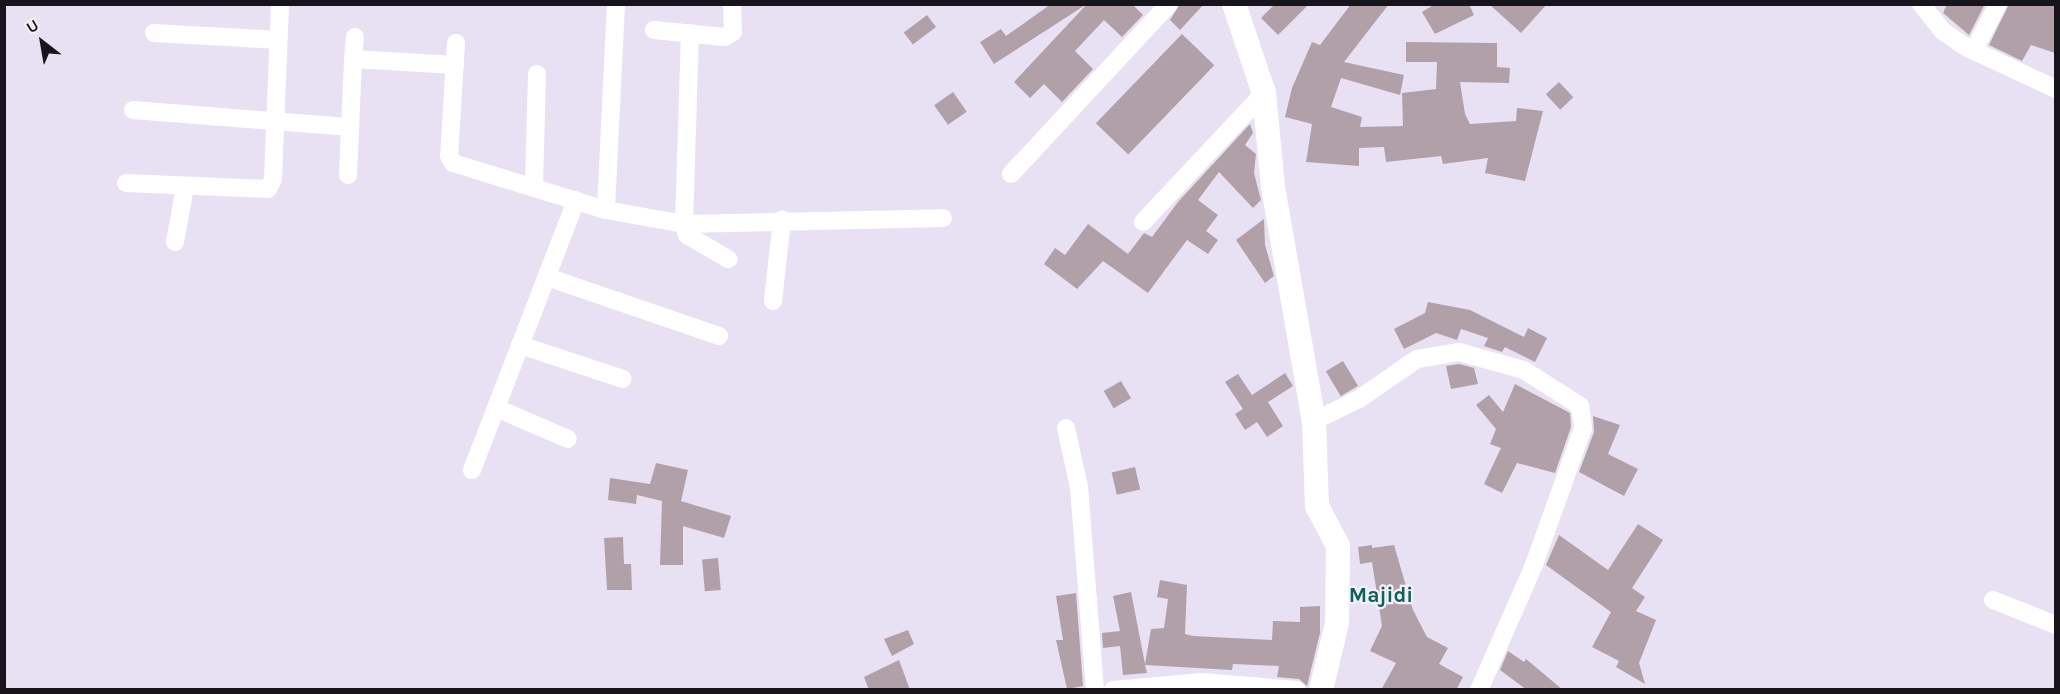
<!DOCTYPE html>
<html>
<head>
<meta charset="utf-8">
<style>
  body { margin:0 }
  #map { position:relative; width:2060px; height:694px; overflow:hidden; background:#e8e1f3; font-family:Karla,sans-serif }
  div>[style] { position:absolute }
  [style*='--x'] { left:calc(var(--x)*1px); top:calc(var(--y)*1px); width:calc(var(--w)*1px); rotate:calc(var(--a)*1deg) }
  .building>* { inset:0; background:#b2a0a9; transform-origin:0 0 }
  .minor>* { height:18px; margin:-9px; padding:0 9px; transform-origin:9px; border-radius:9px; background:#fff }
  .tertiary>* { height:24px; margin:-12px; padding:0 12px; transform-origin:12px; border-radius:12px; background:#fff }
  span { translate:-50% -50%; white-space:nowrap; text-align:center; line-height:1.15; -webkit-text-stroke:4.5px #f5effd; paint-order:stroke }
  .quarter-label { font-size:21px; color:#0a6355; font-weight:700 }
  .frame { position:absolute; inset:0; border:6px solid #17151b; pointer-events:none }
  .north { position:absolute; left:12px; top:12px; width:60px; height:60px; -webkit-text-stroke:4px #f5effd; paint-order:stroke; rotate:329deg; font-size:16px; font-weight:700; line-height:24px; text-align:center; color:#17151b }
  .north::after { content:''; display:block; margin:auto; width:21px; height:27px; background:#17151b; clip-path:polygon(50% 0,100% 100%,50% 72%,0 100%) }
</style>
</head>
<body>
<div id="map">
  <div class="building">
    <div style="clip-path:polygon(1051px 4px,1087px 4px,994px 64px,980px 42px,1001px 29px,1006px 36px)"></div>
    <div style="clip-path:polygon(1087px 4px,1132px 4px,1143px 15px,1122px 37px,1104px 20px,1075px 51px,1093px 69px,1062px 102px,1044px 84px,1030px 98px,1014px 82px)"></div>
    <div style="clip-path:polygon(1180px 4px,1204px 4px,1180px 30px,1170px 20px)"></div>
    <div style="clip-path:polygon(1275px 4px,1309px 4px,1278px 35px,1261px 18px)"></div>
    <div style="clip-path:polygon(1351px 4px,1389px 4px,1344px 62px,1404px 75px,1400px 95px,1341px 78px,1331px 107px,1362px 117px,1360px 127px,1403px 126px,1402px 93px,1436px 89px,1437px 62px,1406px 62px,1406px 42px,1497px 43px,1497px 67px,1510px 68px,1509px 83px,1460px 82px,1465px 114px,1470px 124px,1516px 121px,1517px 108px,1543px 111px,1525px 181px,1485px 173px,1488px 158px,1443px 164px,1441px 156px,1386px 162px,1384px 147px,1359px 148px,1359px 166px,1306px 162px,1312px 124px,1285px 117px,1292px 88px,1312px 42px,1320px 45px)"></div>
    <div style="clip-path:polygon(1435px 4px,1469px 4px,1474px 15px,1435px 34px,1422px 12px)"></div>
    <div style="clip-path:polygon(1489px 4px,1547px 4px,1521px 33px)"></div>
    <div style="clip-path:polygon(1947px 4px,1985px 4px,1969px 35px,1943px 13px)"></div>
    <div style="clip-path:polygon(2009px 4px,2055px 4px,2055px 53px,2031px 45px,2022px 61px,1989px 45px)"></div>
    <div style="left:927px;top:15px;width:15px;height:29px;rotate:53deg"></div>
    <div style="left:1182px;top:34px;width:45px;height:124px;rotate:44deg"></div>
    <div style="left:1559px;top:82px;width:21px;height:18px;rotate:47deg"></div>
    <div style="left:953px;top:92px;width:24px;height:23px;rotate:55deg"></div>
    <div style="clip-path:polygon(1250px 124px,1253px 133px,1245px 145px,1256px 154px,1254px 173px,1261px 200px,1253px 208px,1219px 172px,1198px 200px,1218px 215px,1206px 231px,1218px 240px,1208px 254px,1187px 240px,1148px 293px,1103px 261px,1077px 289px,1044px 264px,1055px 248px,1065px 255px,1088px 224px,1128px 254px,1144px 233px,1152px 237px,1178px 202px)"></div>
    <div style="clip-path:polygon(1264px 219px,1265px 245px,1274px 276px,1265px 283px,1236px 240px)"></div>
    <div style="clip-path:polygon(1428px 302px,1470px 310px,1524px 337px,1528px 328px,1547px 338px,1535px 362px,1505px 347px,1502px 352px,1484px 346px,1488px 338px,1461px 329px,1457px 340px,1436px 333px,1404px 349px,1394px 329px,1425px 313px)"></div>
    <div style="left:1343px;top:361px;width:29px;height:20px;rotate:59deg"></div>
    <div style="clip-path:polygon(1459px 364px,1474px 368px,1478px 384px,1451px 389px,1446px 366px)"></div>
    <div style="clip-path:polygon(1285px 373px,1293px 386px,1268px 402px,1283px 426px,1267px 437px,1257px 422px,1245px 430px,1235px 414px,1243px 409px,1225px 382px,1238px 374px,1252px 395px)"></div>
    <div style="left:1121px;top:381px;width:20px;height:20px;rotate:60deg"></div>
    <div style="clip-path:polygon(1515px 384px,1570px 413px,1571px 427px,1555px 473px,1517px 463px,1502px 493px,1484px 484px,1501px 448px,1490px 444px,1496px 429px,1476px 405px,1489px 395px,1503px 412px)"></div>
    <div style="clip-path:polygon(1593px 416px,1620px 425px,1608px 454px,1638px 469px,1624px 496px,1579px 472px,1594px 432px)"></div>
    <div style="clip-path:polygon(656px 463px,688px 470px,681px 501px,731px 516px,724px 538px,683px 526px,683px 565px,660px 565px,662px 501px,637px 495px,636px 504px,608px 500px,610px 478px,650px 484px)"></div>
    <div style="left:1135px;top:467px;width:23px;height:24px;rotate:77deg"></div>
    <div style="clip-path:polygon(1638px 524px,1663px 540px,1632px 588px,1645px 597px,1636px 611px,1656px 620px,1639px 663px,1645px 684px,1616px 667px,1619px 661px,1592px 647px,1611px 612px,1546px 565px,1559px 535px,1608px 570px)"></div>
    <div style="clip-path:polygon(623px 537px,624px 564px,631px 564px,632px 590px,607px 590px,604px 538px)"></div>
    <div style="clip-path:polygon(1372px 545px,1372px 548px,1394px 545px,1413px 610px,1427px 637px,1448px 648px,1439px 664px,1463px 677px,1456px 690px,1381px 690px,1396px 663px,1370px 651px,1382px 626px,1372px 562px,1360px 564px,1358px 547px)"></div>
    <div style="left:718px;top:558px;width:32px;height:16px;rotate:85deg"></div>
    <div style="clip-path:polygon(1160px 580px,1187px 585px,1185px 634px,1193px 636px,1272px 640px,1273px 621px,1300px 622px,1300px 607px,1320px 606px,1320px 633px,1307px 686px,1299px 679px,1277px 677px,1279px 666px,1233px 664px,1232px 670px,1145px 665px,1147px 673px,1123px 675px,1120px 646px,1103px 648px,1102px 633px,1120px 631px,1113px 596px,1131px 592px,1145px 664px,1151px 629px,1164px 628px,1168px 599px,1157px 597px)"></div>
    <div style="clip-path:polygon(1076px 593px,1083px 686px,1067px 689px,1056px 640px,1063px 640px,1056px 596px)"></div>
    <div style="clip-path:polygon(908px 630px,914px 644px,892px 656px,884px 639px)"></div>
    <div style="clip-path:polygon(1508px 651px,1524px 662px,1526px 659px,1563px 690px,1527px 690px,1500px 670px)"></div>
    <div style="clip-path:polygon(899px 660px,910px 690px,869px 690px,864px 677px)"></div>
  </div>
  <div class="minor">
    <div style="--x:616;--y:4;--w:206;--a:92.8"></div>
    <div style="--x:606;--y:210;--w:79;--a:10.2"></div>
    <div style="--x:684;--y:224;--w:11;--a:75"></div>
    <div style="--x:687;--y:235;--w:48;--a:30.3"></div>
    <div style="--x:1921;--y:4;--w:36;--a:51"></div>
    <div style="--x:1944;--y:32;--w:29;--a:34"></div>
    <div style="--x:1968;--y:48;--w:97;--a:25"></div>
    <div style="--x:654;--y:30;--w:71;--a:5.6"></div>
    <div style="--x:725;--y:37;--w:9;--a:-32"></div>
    <div style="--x:733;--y:32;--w:28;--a:-92"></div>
    <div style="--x:154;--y:33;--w:124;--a:3.2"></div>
    <div style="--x:690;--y:33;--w:191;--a:91.8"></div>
    <div style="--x:684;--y:224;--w:259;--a:-1.3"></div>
    <div style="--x:456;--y:43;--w:113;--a:93.5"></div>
    <div style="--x:449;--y:156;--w:8;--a:60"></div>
    <div style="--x:453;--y:163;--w:160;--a:17.1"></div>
    <div style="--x:1974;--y:50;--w:52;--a:-62.4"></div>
    <div style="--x:353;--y:59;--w:22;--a:-85"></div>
    <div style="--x:133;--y:110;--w:218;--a:4.5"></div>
    <div style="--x:1011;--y:174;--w:232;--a:-47.1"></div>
    <div style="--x:348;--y:175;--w:116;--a:-87.5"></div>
    <div style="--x:353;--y:59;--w:102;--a:3.4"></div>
    <div style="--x:126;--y:183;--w:142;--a:2.4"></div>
    <div style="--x:268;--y:189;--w:11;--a:-63"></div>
    <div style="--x:273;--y:179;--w:175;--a:-87.7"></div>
    <div style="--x:534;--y:187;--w:113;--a:-88.5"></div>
    <div style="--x:1143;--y:222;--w:177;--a:-46.8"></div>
    <div style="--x:175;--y:242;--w:56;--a:-79.7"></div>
    <div style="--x:547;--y:277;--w:182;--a:18.9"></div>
    <div style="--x:773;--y:301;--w:82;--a:-83.7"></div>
    <div style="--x:520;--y:345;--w:108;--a:18.3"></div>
    <div style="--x:496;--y:408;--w:78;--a:23.3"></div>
    <div style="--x:1314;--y:421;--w:50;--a:-26.1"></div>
    <div style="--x:1359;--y:399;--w:70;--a:-34.6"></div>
    <div style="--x:1417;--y:359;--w:43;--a:-9.5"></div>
    <div style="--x:1459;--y:352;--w:67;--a:15.5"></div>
    <div style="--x:1524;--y:370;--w:67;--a:32.7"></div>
    <div style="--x:1580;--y:406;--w:22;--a:82"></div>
    <div style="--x:1583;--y:428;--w:145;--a:109.7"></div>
    <div style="--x:1534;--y:565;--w:137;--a:113.7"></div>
    <div style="--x:1066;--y:428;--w:60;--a:77.6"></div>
    <div style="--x:1079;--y:487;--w:204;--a:85.5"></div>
    <div style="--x:472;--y:470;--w:289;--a:-68.9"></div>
    <div style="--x:1993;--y:600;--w:68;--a:21.6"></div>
    <div style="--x:1113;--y:690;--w:89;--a:-5.1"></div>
    <div style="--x:1202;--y:682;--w:95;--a:4.8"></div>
  </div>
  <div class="tertiary">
    <div style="--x:1234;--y:4;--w:94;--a:71.4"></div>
    <div style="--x:1264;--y:93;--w:94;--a:84.5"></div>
    <div style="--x:1273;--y:187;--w:238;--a:80.1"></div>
    <div style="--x:1314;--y:421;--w:85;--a:88"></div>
    <div style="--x:1317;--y:506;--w:45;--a:62.3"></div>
    <div style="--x:1338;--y:546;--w:77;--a:90.7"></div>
    <div style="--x:1337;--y:623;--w:69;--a:103.4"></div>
  </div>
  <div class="quarter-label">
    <span style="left:1381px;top:595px">Majidi</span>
  </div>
  <div class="frame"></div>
  <div class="north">U</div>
</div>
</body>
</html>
